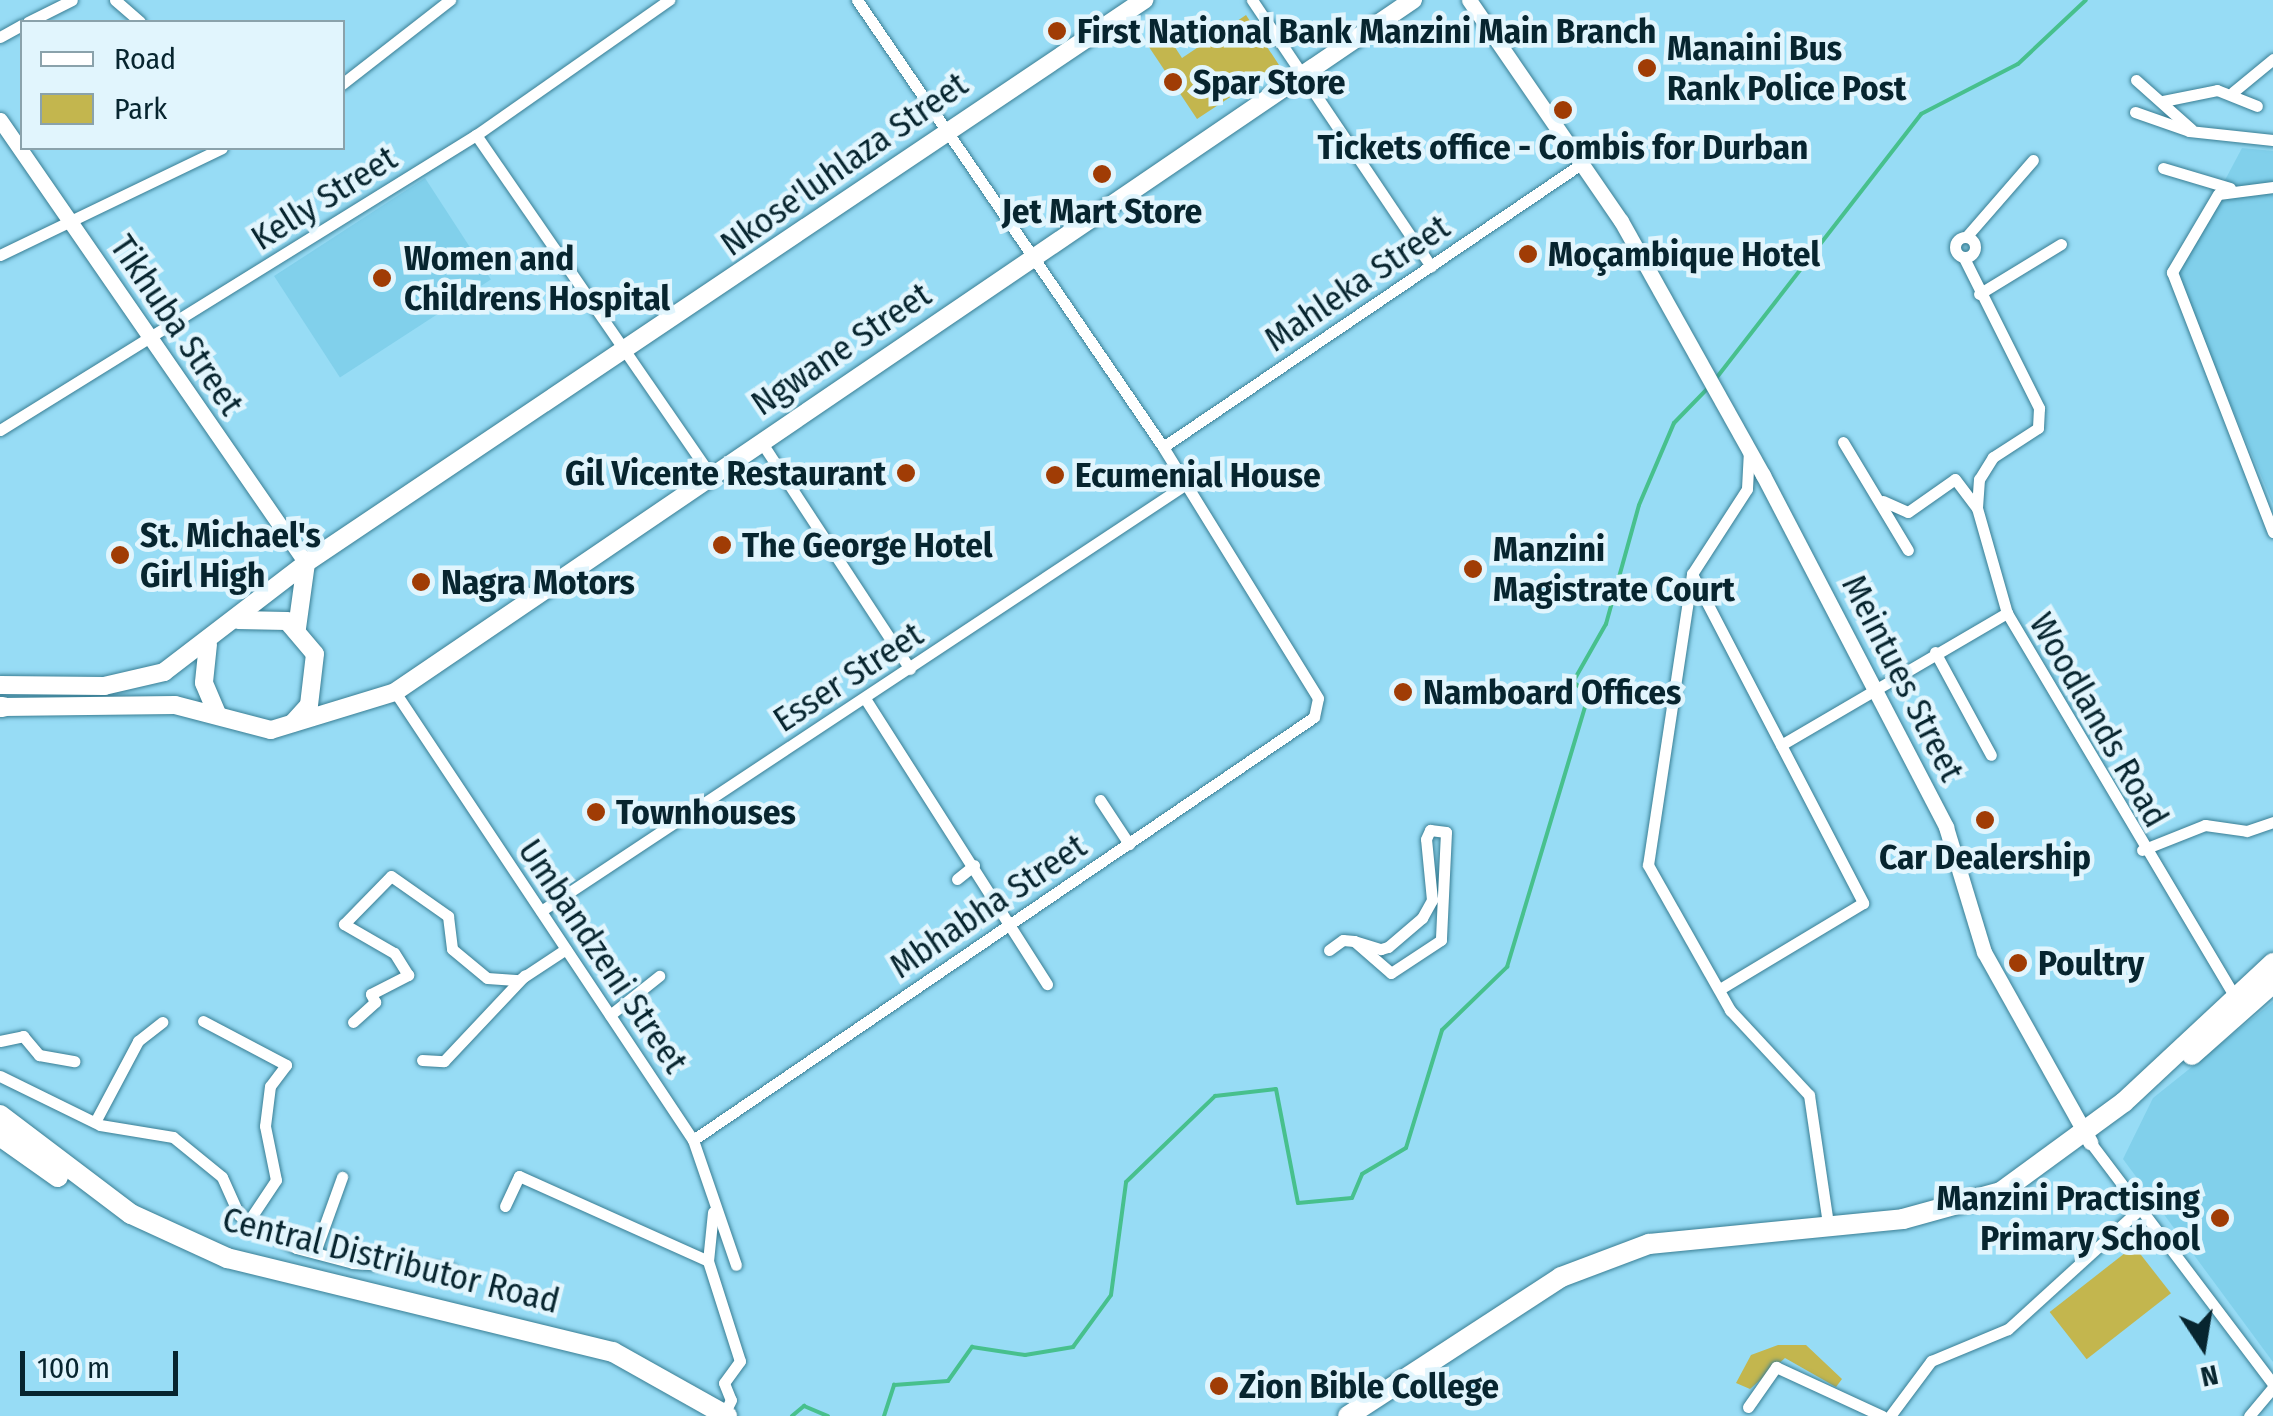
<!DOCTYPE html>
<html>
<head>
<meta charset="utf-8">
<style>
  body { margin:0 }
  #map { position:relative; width:2273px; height:1416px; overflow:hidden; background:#97dcf5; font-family:"Fira Sans Condensed",sans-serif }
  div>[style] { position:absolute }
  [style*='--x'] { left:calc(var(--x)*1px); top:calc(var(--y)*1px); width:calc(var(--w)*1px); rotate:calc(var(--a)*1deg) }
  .built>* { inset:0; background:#81d0eb; transform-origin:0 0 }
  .green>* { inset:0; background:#c3b64e; transform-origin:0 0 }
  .stream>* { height:4px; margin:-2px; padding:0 2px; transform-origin:2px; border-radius:2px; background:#47c08d }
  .roads { filter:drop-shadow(0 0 2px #397e94) drop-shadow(0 0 2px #397e94) }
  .minor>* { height:11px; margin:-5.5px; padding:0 5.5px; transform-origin:5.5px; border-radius:5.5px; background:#fff }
  .minor>.ring { margin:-5.5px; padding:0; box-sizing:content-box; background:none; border:11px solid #fff; border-radius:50% }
  .tertiary>* { height:15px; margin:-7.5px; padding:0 7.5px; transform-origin:7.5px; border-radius:7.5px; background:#fff }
  .primary>* { height:18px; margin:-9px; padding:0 9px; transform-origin:9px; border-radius:9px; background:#fff }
  .trunk>* { height:20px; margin:-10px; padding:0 10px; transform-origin:10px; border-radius:10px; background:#fff }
  .dots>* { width:28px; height:28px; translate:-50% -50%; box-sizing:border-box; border:5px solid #e1f5fd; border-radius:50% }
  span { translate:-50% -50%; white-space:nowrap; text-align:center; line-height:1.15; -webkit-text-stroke:9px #e1f5fd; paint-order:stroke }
  .poi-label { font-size:35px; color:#07252f; font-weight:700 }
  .left { translate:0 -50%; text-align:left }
  .right { translate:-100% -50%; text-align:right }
  .street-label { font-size:35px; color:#07252f }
  .legend { position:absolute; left:20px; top:20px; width:325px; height:130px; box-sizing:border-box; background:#e1f5fd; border:2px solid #8aa2ab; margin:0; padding:12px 18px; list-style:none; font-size:30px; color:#07252f }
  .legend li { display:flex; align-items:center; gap:20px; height:50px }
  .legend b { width:50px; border:2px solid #8aa2ab }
  .north { position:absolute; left:2153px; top:1296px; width:100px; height:100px; -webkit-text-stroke:8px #e1f5fd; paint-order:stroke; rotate:168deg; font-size:28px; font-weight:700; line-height:40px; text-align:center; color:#07252f }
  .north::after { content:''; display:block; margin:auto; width:35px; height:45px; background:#07252f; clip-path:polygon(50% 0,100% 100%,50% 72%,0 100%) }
  .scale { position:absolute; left:20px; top:1351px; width:158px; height:45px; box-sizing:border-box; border:5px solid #07252f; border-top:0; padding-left:12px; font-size:30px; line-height:35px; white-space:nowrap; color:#07252f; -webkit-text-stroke:8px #e1f5fd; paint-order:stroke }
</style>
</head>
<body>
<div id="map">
  <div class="built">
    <div style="clip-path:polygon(2242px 148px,2273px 151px,2273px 504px,2179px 283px,2181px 263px)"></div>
    <div style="left:425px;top:178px;width:121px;height:180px;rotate:57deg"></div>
    <div style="clip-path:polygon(2273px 1002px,2273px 1362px,2123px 1159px,2153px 1098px)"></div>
  </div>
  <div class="green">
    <div style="clip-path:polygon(1246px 15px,1279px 65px,1197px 119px,1149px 47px,1167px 35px,1182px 58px)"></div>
    <div style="left:2134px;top:1246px;width:60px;height:107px;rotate:52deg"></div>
    <div style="clip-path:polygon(1778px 1345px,1806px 1345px,1842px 1379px,1836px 1387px,1785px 1358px,1750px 1389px,1736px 1383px,1751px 1355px)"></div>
  </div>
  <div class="stream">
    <div style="--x:1714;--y:381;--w:338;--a:-52.2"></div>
    <div style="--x:1921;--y:114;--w:109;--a:-27.3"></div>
    <div style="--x:2018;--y:64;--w:93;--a:-43.3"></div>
    <div style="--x:792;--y:1416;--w:16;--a:-40"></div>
    <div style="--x:804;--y:1406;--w:26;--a:23"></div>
    <div style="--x:884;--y:1416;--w:33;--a:-72"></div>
    <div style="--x:894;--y:1385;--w:54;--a:-4.2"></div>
    <div style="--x:948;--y:1381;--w:42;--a:-54.8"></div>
    <div style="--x:972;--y:1347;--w:54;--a:8.6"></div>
    <div style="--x:1025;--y:1355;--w:49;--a:-9.5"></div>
    <div style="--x:1073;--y:1347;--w:64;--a:-53.8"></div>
    <div style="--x:1111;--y:1295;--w:114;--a:-82.4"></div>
    <div style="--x:1126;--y:1182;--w:124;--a:-44"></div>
    <div style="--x:1215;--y:1096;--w:61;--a:-6.5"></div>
    <div style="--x:1276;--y:1089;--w:116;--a:79.1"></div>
    <div style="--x:1298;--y:1203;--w:54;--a:-5.3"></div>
    <div style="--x:1352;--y:1198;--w:26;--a:-67"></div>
    <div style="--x:1362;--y:1174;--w:51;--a:-30.6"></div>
    <div style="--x:1406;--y:1148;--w:123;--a:-73"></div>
    <div style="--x:1442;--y:1030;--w:91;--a:-44.1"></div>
    <div style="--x:1507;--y:967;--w:285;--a:-73.3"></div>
    <div style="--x:1589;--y:694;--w:20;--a:-143"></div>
    <div style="--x:1573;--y:682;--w:67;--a:-60.4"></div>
    <div style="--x:1606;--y:624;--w:123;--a:-74.5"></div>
    <div style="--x:1639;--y:505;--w:89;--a:-66.9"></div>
    <div style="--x:1674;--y:423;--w:49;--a:-45.8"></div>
  </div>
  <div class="roads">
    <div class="minor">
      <div style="--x:115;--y:0;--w:33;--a:41"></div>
      <div style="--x:1252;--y:0;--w:321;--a:56.1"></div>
      <div style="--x:28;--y:22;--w:49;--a:-26.6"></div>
      <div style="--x:0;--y:37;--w:25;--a:-29"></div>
      <div style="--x:2136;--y:80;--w:74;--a:41.7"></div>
      <div style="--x:342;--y:84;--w:137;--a:-37.9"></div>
      <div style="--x:2233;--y:92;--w:52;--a:-39.5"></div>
      <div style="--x:2163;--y:101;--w:55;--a:-11.5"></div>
      <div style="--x:2217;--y:90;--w:43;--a:21.8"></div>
      <div style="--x:2135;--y:112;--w:57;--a:19.4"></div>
      <div style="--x:2189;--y:131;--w:84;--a:6.1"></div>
      <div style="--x:476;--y:135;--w:416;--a:55.4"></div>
      <div style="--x:2163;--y:168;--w:70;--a:16.6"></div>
      <div style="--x:2273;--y:187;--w:55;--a:172.7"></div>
      <div style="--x:2218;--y:194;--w:91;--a:120.5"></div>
      <div style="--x:2172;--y:272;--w:279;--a:68.8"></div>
      <div class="ring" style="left:1955px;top:237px;width:9px;height:9px"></div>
      <div style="--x:1966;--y:237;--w:102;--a:-49"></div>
      <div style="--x:0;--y:255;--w:246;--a:-25.7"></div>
      <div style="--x:1964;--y:258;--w:168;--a:63.4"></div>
      <div style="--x:2039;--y:408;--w:20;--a:93"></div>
      <div style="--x:2038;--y:428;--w:54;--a:147.2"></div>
      <div style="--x:1993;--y:457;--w:26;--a:122"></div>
      <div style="--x:1979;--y:479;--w:29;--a:94"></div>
      <div style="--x:1977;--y:508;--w:109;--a:74.1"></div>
      <div style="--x:2007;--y:613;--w:445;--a:59.3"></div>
      <div style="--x:1979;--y:294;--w:96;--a:-31.4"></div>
      <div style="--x:0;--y:430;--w:560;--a:-31.79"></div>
      <div style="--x:476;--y:135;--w:236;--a:-35"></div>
      <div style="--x:1843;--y:442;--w:126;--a:59"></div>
      <div style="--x:762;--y:443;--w:270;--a:56.8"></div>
      <div style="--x:1163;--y:447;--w:505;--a:-34.1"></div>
      <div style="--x:1749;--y:450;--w:39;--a:93"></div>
      <div style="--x:1747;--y:489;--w:101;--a:122.9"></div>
      <div style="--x:1692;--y:574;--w:294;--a:98.6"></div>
      <div style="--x:1648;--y:865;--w:167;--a:60.5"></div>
      <div style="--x:1730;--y:1010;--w:116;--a:47.1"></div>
      <div style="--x:1809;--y:1095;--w:136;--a:81.6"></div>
      <div style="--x:1883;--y:501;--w:27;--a:24"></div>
      <div style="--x:1908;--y:512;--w:57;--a:-35.1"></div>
      <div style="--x:1955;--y:479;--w:36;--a:53"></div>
      <div style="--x:1692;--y:574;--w:371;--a:62.5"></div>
      <div style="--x:1863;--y:903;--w:167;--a:149"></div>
      <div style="--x:1935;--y:652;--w:117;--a:61.5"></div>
      <div style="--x:395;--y:692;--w:538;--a:56.37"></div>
      <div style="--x:693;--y:1140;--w:132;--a:71"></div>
      <div style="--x:866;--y:700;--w:337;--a:57.5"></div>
      <div style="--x:1781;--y:745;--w:262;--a:-30.3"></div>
      <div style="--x:1100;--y:800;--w:53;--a:56.6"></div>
      <div style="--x:2142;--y:850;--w:68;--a:-21.6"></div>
      <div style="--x:2205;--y:825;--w:42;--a:8.1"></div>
      <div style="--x:2247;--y:831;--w:28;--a:-19"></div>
      <div style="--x:957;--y:879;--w:22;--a:-39"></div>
      <div style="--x:541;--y:911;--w:770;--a:-33.5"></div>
      <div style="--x:1329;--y:950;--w:17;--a:-36"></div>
      <div style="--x:1343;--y:940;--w:11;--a:5"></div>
      <div style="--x:1354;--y:941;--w:28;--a:17"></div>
      <div style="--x:1381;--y:949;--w:7;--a:-16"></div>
      <div style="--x:1388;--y:947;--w:45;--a:-40.5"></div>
      <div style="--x:1422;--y:918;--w:21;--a:-61"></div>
      <div style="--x:1432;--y:900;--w:61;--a:-95.6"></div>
      <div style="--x:1426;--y:839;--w:10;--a:-66"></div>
      <div style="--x:1430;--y:830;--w:16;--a:7"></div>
      <div style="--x:1446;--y:832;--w:108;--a:92.7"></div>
      <div style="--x:1441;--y:940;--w:60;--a:146.6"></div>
      <div style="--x:1391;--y:973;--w:49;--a:-139.1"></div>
      <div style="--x:610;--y:1015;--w:63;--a:-38.5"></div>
      <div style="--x:203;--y:1021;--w:94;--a:27.9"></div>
      <div style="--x:286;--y:1065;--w:26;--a:127"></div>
      <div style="--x:270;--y:1086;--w:40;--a:97.1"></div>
      <div style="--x:265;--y:1126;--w:55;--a:78.5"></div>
      <div style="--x:276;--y:1180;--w:43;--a:123.7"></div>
      <div style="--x:353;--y:1022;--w:30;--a:-42"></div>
      <div style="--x:375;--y:1002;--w:9;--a:-117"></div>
      <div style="--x:371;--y:994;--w:42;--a:-27.2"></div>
      <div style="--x:408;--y:975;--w:26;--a:-122"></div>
      <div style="--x:394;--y:953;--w:58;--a:-149.9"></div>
      <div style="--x:344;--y:924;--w:67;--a:-45.6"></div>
      <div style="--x:391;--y:876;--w:70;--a:35.1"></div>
      <div style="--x:448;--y:916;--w:33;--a:83"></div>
      <div style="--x:452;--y:949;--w:45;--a:39.6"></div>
      <div style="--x:487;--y:978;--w:32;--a:4"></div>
      <div style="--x:519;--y:980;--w:56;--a:-33.4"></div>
      <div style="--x:0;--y:1041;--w:24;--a:-12"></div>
      <div style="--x:23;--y:1036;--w:25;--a:50"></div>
      <div style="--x:39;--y:1055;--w:36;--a:10"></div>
      <div style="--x:422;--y:1060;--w:22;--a:3"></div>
      <div style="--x:444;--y:1061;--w:118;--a:-46.7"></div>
      <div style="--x:0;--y:1076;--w:111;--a:26.1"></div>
      <div style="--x:100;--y:1125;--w:74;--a:9.3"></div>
      <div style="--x:173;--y:1137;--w:63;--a:39.2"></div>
      <div style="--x:222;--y:1177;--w:42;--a:65.9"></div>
      <div style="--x:239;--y:1215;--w:66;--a:30.1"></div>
      <div style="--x:296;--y:1248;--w:59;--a:14.7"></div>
      <div style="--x:353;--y:1263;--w:98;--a:3.5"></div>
      <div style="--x:95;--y:1122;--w:92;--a:-62"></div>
      <div style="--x:138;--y:1041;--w:31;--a:-38"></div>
      <div style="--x:693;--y:1140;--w:751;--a:-34.26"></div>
      <div style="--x:1314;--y:717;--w:19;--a:-78"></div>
      <div style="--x:1318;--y:698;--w:295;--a:-121.7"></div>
      <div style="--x:1163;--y:447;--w:542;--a:-124.39"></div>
      <div style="--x:2090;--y:1142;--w:303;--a:52.9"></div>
      <div style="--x:505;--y:1206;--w:33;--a:-65"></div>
      <div style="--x:519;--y:1176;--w:207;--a:24.2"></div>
      <div style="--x:713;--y:1212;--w:49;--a:95.8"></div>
      <div style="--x:708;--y:1261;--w:105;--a:72.3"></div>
      <div style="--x:740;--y:1361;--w:27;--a:126"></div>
      <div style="--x:724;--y:1383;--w:18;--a:68"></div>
      <div style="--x:731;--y:1400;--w:16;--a:117"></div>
      <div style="--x:315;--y:1252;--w:80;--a:-70.2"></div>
      <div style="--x:1748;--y:1407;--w:49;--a:-55"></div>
      <div style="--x:1776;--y:1367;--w:117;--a:24.8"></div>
      <div style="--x:1890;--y:1416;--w:69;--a:-53.3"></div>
      <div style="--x:1931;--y:1361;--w:83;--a:-22.6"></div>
      <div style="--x:2008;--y:1329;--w:177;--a:-42.3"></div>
      <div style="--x:2249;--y:1416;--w:38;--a:-50"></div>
    </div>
    <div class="tertiary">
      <div style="--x:1469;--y:0;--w:268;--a:55.5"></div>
      <div style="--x:1621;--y:221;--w:291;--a:60.8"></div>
      <div style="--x:1763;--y:475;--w:397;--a:62.5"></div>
      <div style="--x:1946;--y:827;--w:131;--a:73.1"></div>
      <div style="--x:1984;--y:952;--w:218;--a:60.8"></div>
      <div style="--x:0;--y:120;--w:538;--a:55.37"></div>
    </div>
    <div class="primary">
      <div style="--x:238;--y:620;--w:49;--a:1.2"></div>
      <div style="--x:287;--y:621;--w:43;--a:49.7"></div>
      <div style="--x:315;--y:654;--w:51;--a:96.7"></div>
      <div style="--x:309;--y:705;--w:24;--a:132"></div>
      <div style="--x:297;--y:628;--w:66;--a:-82.1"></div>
      <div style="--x:208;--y:644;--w:39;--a:96"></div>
      <div style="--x:204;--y:683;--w:34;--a:67"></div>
      <div style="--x:0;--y:685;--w:104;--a:0.6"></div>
      <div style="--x:104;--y:686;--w:62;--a:-13.1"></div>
      <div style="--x:164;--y:672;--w:179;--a:-37.5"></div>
      <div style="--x:306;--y:563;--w:1010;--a:-33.89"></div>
      <div style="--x:3;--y:707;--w:172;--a:-0.7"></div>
      <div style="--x:175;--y:705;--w:99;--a:14.6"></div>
      <div style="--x:271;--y:730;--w:130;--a:-17"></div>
      <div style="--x:395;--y:692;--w:1231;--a:-34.21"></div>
    </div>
    <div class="trunk">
      <div style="--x:0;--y:707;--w:3;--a:0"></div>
      <div style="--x:2192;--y:1055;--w:108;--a:-41.6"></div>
      <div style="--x:0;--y:1115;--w:164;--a:37.1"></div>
      <div style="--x:131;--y:1214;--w:106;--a:24.6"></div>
      <div style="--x:227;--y:1258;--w:397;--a:13.7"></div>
      <div style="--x:613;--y:1352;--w:131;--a:29.3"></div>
      <div style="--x:0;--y:1136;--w:71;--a:35.3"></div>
      <div style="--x:1348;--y:1416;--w:254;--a:-33.1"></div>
      <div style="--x:1561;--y:1277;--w:94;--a:-20.6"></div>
      <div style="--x:1649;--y:1244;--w:255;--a:-5.6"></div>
      <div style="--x:1903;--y:1219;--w:102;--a:-15.4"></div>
      <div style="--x:2001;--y:1192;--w:152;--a:-36.2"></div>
      <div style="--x:2124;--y:1102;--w:204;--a:-43"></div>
    </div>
  </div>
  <div class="dots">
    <div style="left:1057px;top:31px;background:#a03c05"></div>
    <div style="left:1647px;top:68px;background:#a03c05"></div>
    <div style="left:1173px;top:82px;background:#a03c05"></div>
    <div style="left:1563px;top:110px;background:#a03c05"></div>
    <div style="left:1102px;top:174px;background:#a03c05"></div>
    <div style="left:1528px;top:254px;background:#a03c05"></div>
    <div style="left:382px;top:278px;background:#a03c05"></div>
    <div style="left:906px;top:473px;background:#a03c05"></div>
    <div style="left:1055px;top:475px;background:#a03c05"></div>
    <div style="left:722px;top:545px;background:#a03c05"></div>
    <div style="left:120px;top:555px;background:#a03c05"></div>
    <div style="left:1473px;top:569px;background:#a03c05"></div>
    <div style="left:421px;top:582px;background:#a03c05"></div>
    <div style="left:1403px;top:692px;background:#a03c05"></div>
    <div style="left:596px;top:812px;background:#a03c05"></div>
    <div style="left:1985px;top:820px;background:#a03c05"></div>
    <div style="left:2018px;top:963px;background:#a03c05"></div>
    <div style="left:2220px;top:1218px;background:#a03c05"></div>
    <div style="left:1219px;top:1386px;background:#a03c05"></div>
  </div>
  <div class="poi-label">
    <span class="left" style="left:1077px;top:31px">First National Bank Manzini Main Branch</span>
    <span class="left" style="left:1667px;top:68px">Manaini Bus<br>Rank Police Post</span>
    <span class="left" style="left:1193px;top:82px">Spar Store</span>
    <span style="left:1563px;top:147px">Tickets office - Combis for Durban</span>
    <span style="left:1102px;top:211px">Jet Mart Store</span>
    <span class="left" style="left:1548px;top:254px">Moçambique Hotel</span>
    <span class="left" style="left:404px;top:278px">Women and<br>Childrens Hospital</span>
    <span class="right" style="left:886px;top:473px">Gil Vicente Restaurant</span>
    <span class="left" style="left:1075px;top:475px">Ecumenial House</span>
    <span class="left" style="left:140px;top:555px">St. Michael's<br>Girl High</span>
    <span class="left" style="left:742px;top:545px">The George Hotel</span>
    <span class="left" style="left:1493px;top:569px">Manzini<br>Magistrate Court</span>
    <span class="left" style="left:441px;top:582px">Nagra Motors</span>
    <span class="left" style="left:1423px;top:692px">Namboard Offices</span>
    <span class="left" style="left:616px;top:812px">Townhouses</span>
    <span style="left:1985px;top:857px">Car Dealership</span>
    <span class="left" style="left:2038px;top:963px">Poultry</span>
    <span class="right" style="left:2200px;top:1218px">Manzini Practising<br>Primary School</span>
    <span class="left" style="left:1239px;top:1386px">Zion Bible College</span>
  </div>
  <div class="street-label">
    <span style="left:844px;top:164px;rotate:-35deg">Nkose'luhlaza Street</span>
    <span style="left:324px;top:198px;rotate:-32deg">Kelly Street</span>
    <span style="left:1357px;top:283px;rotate:-34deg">Mahleka Street</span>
    <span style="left:177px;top:325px;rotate:56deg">Tikhuba Street</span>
    <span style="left:841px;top:349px;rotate:-34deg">Ngwane Street</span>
    <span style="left:848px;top:677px;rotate:-33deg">Esser Street</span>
    <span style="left:1903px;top:678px;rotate:63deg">Meintues Street</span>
    <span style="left:2099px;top:720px;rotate:60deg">Woodlands Road</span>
    <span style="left:988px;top:906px;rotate:-34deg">Mbhabha Street</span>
    <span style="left:603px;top:956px;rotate:56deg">Umbandzeni Street</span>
    <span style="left:391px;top:1260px;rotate:14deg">Central Distributor Road</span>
  </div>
  <ul class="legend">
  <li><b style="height:12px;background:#fff"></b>Road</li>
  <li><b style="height:28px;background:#c3b64e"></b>Park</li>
  </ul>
  <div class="north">N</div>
  <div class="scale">100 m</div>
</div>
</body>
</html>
